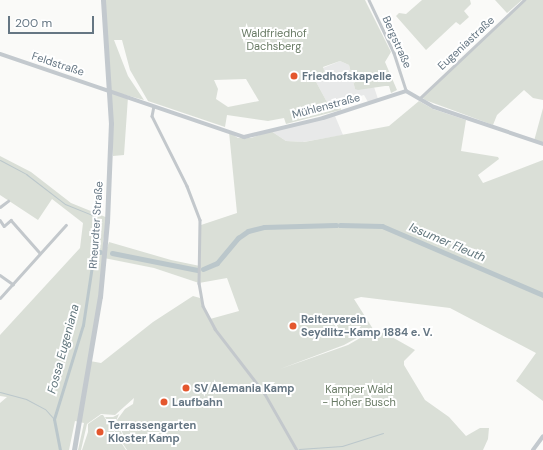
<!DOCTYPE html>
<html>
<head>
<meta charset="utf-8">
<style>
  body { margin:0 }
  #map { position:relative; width:543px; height:450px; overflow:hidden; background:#fafaf8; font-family:"DM Sans",sans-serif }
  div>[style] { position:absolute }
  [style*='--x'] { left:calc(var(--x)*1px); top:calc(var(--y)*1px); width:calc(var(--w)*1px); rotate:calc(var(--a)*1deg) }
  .built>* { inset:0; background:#e8e9e9 }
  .green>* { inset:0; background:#dadfd7 }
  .stream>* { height:1px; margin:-0.5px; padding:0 0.5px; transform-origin:0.5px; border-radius:0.5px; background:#bbc7cb }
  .canal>* { height:3px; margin:-1.5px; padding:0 1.5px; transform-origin:1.5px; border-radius:1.5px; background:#bbc7cb }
  .river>* { height:5px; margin:-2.5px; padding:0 2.5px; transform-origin:2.5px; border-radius:2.5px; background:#bbc7cb }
  .street>* { height:2.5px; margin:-1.25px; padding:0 1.25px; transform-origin:1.25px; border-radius:1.25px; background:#c3c8cc }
  .secondary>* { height:4px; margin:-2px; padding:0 2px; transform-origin:2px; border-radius:2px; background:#c3c9ce }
  .primary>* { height:4.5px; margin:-2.25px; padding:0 2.25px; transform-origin:2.25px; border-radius:2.25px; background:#c3c9ce }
  .dots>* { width:11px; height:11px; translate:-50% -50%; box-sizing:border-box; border:2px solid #fff; border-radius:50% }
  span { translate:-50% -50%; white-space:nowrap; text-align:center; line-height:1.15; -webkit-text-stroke:4px #fff; paint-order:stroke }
  .park-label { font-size:11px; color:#687a64 }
  .street-label { font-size:11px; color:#657683 }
  .poi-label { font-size:11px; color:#657683; font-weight:700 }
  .left { translate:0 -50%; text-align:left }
  .water-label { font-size:12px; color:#60757c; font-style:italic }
  .scale { position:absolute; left:8px; top:16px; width:86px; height:18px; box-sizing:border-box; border:2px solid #657683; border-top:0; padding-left:5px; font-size:12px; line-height:14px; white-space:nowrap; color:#657683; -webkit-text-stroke:3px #fff; paint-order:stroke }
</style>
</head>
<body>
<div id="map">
  <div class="built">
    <div style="clip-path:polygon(340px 61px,349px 65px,355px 89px,374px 87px,378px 99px,368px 102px,364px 95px,328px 104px,314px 78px,325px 73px,323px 68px)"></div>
    <div style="clip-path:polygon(335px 116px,343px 135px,303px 142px,286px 141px,271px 131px)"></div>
  </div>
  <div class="green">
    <div style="clip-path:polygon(evenodd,105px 0,365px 0,391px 52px,385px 62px,397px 90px,391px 93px,389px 86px,385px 86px,358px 90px,355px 89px,349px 65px,340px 61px,323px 67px,325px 73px,314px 78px,328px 104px,339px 103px,341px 110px,286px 124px,284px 118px,268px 121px,227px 115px,225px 127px,148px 101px,130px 70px,122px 40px,114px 40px,128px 76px,144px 100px,122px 94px,128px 97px,124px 155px,113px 156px,105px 0,246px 79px,259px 101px,228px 107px,216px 99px,218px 89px,214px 80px,246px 79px)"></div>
    <div style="clip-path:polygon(422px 0,470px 0,471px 4px,464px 11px,469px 17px,460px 25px,456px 22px,426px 50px,396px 16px,399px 13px,406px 14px)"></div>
    <div style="clip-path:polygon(495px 0,522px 0,507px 13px)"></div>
    <div style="clip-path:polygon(524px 0,543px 0,543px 100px,533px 98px,524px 90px,497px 115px,493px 125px,425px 100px,422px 97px)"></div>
    <div style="clip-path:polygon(evenodd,419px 101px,433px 109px,466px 120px,461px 151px,498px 157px,499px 159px,478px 175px,483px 183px,543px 160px,543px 401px,516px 381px,536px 353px,450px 308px,361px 297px,354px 299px,373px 329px,344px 345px,280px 369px,348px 345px,374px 330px,383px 332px,415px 350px,404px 361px,404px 365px,425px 400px,449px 417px,466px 436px,480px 428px,489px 428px,488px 439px,483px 450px,127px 450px,121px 441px,123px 434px,117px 420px,125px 409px,133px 404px,134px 398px,115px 415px,101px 414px,87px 424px,81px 450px,78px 450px,84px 423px,75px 421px,69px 450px,0 450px,0 403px,7px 397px,0 396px,0 335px,80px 248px,83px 223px,52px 199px,38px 220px,0 195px,0 156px,31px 172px,71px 203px,108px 218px,103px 241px,104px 256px,109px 242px,171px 260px,200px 266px,201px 225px,237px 213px,229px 132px,238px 138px,251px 138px,271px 131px,286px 141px,304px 142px,389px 126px,419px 101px,104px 258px,154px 268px,199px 283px,227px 278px,239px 311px,210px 319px,200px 298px,193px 296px,153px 322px,101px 363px,90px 361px,104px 258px)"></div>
    <div style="clip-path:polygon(543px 108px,543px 144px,534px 141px)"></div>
    <div style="clip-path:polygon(119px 414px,116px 421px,122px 434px,120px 439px,105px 417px,113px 417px)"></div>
    <div style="clip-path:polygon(101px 415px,103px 415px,126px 450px,82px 450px,88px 432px,88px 424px)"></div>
  </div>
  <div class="stream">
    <div style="--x:0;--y:160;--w:30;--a:28"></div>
    <div style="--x:26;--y:174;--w:49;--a:37.6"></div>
    <div style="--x:65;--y:204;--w:29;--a:22"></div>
    <div style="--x:92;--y:215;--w:6;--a:51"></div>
    <div style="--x:96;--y:220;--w:32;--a:94"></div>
    <div style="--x:0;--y:392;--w:27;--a:15"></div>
    <div style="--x:26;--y:399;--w:21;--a:28"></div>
    <div style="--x:45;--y:409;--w:13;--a:48"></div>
    <div style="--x:299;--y:449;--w:43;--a:-4"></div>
    <div style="--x:342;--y:446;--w:43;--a:-17.6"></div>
  </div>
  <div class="canal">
    <div style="--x:60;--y:450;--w:32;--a:-101"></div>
    <div style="--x:54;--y:419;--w:98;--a:-72.9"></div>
    <div style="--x:83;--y:325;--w:74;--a:-81.4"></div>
  </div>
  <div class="river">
    <div style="--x:340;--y:225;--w:42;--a:1.4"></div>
    <div style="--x:382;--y:226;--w:175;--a:23.2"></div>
    <div style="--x:94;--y:252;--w:6;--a:0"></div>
    <div style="--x:112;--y:253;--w:87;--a:11.3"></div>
    <div style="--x:203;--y:269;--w:15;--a:-23"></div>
    <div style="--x:217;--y:263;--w:33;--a:-50"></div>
    <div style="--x:238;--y:238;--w:12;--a:-35"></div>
    <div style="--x:248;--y:231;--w:16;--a:-14"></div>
    <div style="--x:264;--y:227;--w:72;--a:-1.6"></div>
  </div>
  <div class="street">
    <div style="--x:369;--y:0;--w:59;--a:64.7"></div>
    <div style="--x:394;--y:53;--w:40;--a:72"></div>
    <div style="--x:420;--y:98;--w:143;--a:-43.3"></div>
    <div style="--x:154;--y:106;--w:10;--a:101"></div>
    <div style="--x:152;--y:116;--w:78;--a:63.4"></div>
    <div style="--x:187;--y:186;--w:36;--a:69"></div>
    <div style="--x:200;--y:220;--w:63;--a:90.9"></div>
    <div style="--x:199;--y:283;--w:23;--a:80"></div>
    <div style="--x:203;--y:306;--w:26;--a:62"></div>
    <div style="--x:215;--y:329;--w:82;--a:52.4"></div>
    <div style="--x:265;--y:394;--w:64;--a:60.3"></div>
    <div style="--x:0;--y:207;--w:10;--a:-37"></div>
    <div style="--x:0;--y:220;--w:7;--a:56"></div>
    <div style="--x:4;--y:226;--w:9;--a:-41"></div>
    <div style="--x:11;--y:220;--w:44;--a:48.7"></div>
    <div style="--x:0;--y:275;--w:16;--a:35"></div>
    <div style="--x:0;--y:298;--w:98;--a:-47.9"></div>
  </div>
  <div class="secondary">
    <div style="--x:0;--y:54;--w:258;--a:18.8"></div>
    <div style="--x:244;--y:137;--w:81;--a:-13.5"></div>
    <div style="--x:323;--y:118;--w:87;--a:-18"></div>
    <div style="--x:406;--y:91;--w:32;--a:30"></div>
    <div style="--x:434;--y:107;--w:115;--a:18.7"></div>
    <div style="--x:533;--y:450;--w:17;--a:-54"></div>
  </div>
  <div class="primary">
    <div style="--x:74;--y:450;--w:155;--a:-80.4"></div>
    <div style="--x:100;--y:297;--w:75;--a:-84.7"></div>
    <div style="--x:107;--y:222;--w:98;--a:-87.7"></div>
    <div style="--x:111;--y:124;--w:124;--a:-93.7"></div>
  </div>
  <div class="dots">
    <div style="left:294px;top:76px;background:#e4572e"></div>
    <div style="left:293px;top:326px;background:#e4572e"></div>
    <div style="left:186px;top:388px;background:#e4572e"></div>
    <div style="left:164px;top:402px;background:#e4572e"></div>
    <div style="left:100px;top:432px;background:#e4572e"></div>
  </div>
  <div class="park-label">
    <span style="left:274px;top:40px">Waldfriedhof<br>Dachsberg</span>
    <span style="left:359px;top:396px">Kamper Wald<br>- Hoher Busch</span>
  </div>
  <div class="street-label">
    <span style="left:397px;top:42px;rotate:66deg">Bergstraße</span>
    <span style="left:466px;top:43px;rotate:-43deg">Eugeniastraße</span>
    <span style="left:58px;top:64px;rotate:18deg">Feldstraße</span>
    <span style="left:326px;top:106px;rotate:-15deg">Mühlenstraße</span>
    <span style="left:96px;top:225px;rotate:-86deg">Rheurdter Straße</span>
  </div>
  <div class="poi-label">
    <span class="left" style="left:302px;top:76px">Friedhofskapelle</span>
    <span class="left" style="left:301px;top:326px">Reiterverein<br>Seydlitz-Kamp 1884 e. V.</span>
    <span class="left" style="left:194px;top:388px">SV Alemania Kamp</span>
    <span class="left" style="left:172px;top:402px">Laufbahn</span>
    <span class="left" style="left:108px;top:432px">Terrassengarten<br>Kloster Kamp</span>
  </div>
  <div class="water-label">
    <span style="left:447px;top:243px;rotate:23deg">Issumer Fleuth</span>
    <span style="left:64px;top:349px;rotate:-75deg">Fossa Eugeniana</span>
  </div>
  <div class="scale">200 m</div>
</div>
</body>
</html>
